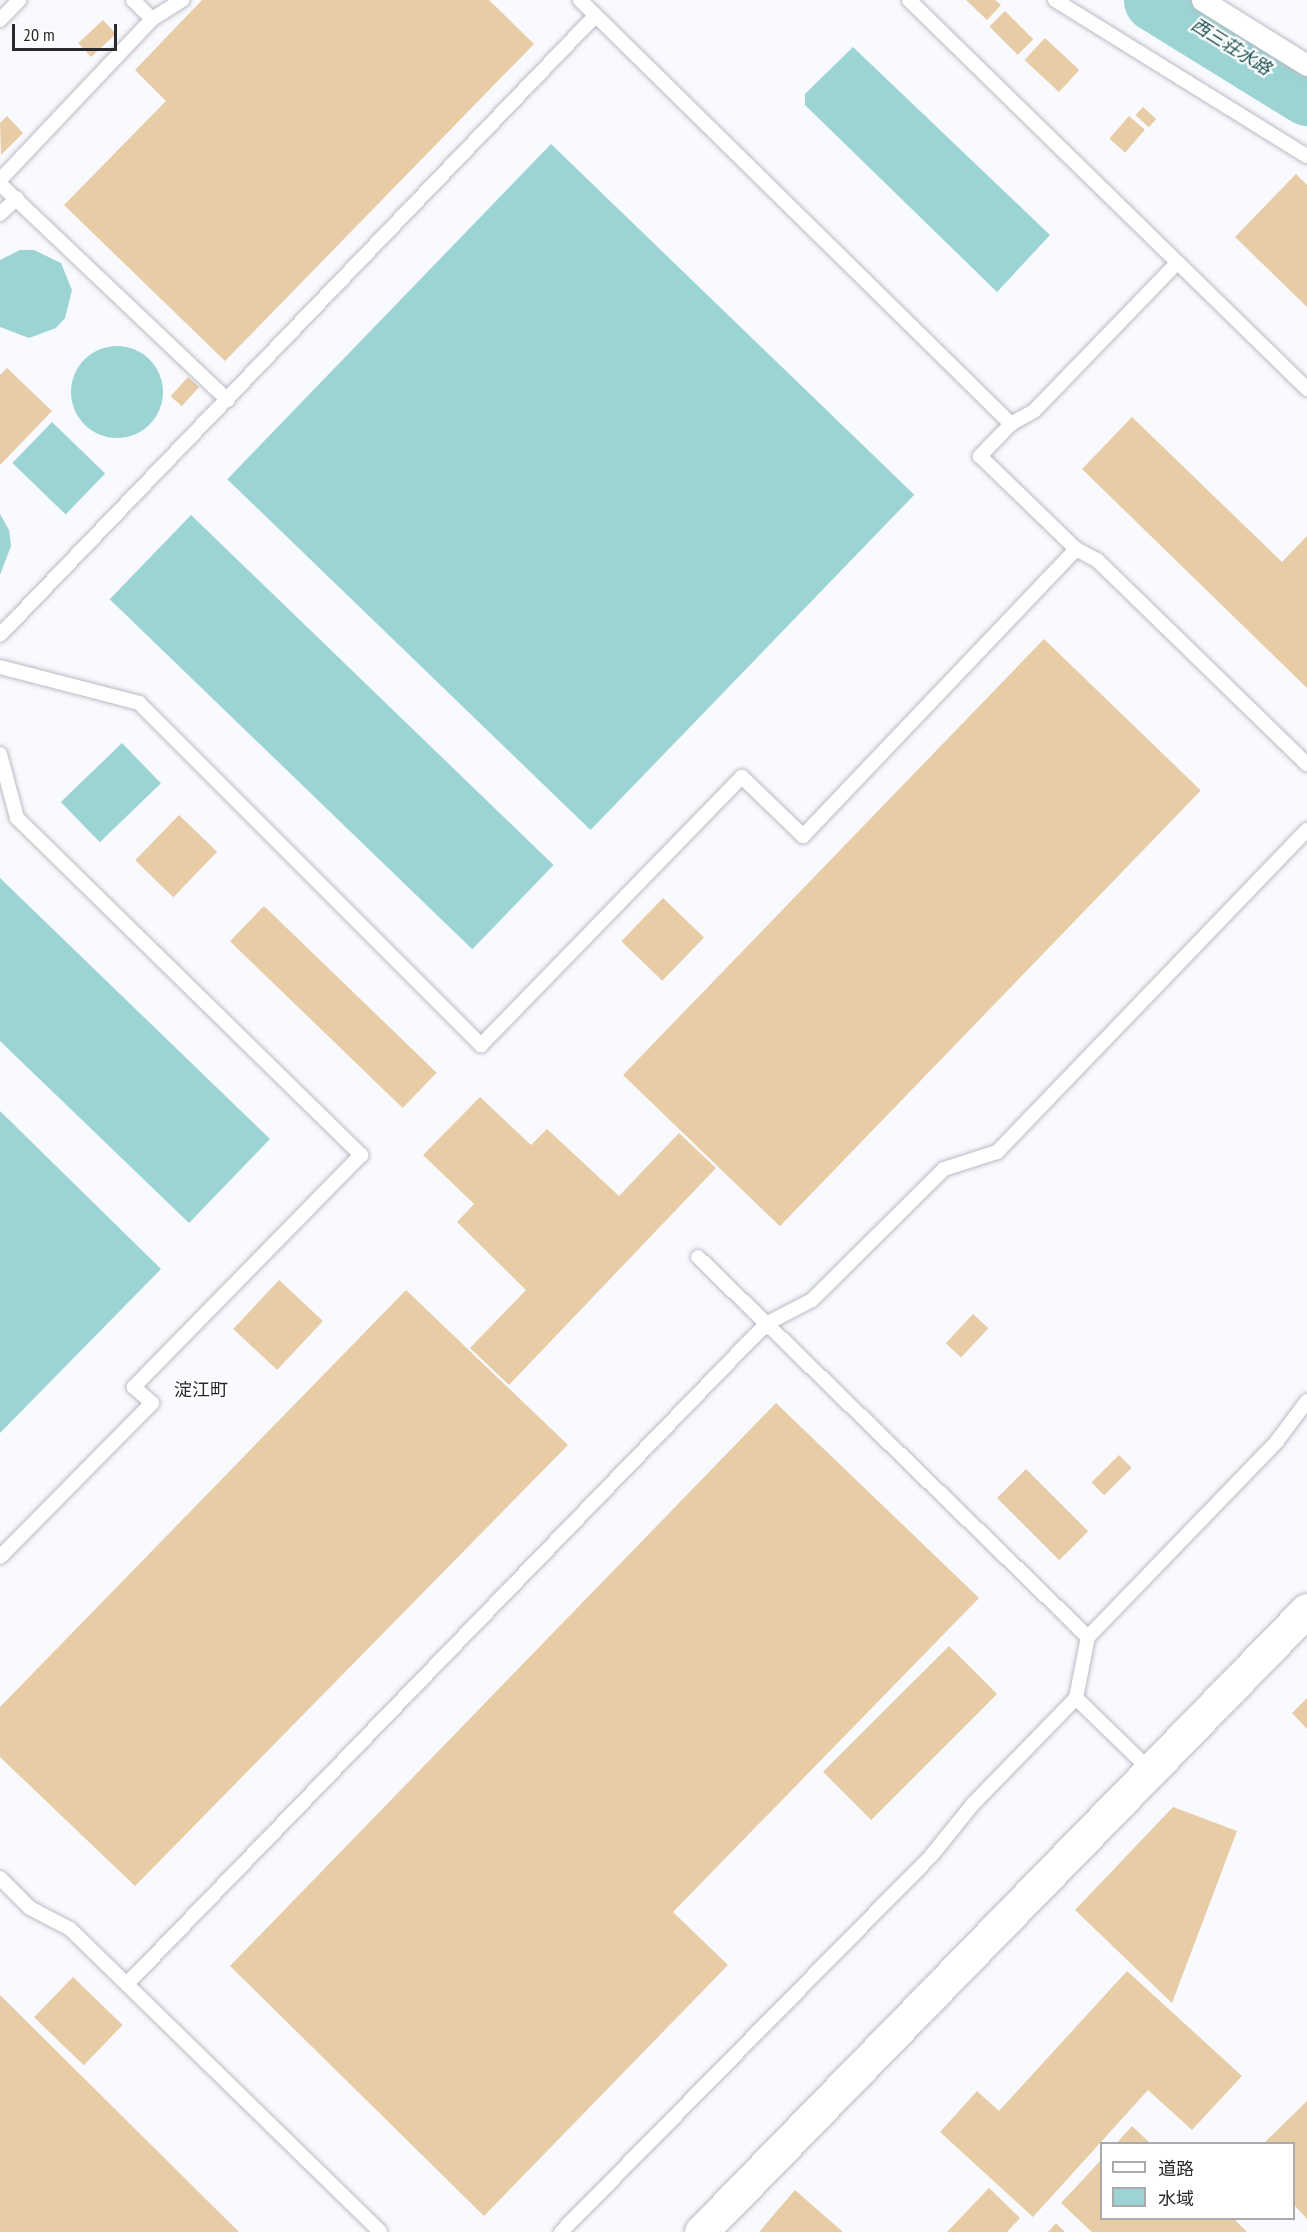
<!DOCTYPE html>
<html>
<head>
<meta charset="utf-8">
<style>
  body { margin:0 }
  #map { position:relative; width:1307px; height:2232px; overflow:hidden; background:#f9faff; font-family:"PT Sans Narrow","Noto Sans JP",sans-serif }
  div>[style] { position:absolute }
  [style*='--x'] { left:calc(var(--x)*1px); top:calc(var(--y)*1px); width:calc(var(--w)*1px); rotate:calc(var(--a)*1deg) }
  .water>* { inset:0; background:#9bd4d3; transform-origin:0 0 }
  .round { border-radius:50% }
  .river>* { height:63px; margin:-31.5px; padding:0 31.5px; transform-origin:31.5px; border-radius:31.5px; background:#9bd4d3 }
  .building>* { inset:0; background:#e7cca6; transform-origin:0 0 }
  .roads { filter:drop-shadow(0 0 2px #babbc3) drop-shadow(0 0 2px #babbc3) }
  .service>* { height:14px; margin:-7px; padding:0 7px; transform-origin:7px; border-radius:7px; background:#fff }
  .pedestrian>* { height:21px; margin:-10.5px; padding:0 10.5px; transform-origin:10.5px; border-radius:10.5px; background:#fff }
  .tertiary>* { height:33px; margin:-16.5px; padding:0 16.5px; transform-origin:16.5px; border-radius:16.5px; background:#fff }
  span { translate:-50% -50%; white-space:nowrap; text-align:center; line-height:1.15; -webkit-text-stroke:4.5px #fff; paint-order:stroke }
  .water-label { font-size:18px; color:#1a4d4d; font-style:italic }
  .neighbourhood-label { font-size:18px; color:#28292f }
  .legend { position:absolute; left:1100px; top:2142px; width:195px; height:78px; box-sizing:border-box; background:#fff; border:2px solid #aaaaab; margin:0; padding:8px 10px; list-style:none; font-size:18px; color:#2a2a2d }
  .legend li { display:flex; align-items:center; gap:12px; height:30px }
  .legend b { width:30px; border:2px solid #aaaaab }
  .scale { position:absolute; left:12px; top:24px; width:105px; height:27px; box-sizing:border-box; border:3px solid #2a2a2d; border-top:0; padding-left:8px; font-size:18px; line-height:21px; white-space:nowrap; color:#2a2a2d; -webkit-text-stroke:4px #fff; paint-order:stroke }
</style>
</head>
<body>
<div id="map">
  <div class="water">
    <div style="clip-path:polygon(853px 47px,1050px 235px,997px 292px,805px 105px,805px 94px)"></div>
    <div style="left:551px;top:144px;width:505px;height:466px;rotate:44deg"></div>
    <div style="clip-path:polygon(20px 250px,34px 250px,61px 263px,72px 290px,65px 318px,56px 328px,29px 338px,0 327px,0 260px)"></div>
    <div class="round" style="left:71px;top:346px;width:92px;height:92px"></div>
    <div style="left:52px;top:422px;width:74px;height:57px;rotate:44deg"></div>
    <div style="clip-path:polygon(0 514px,9px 530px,11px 546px,0 575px)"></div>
    <div style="left:191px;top:515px;width:504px;height:117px;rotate:44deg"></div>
    <div style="left:122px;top:743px;width:56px;height:85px;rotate:46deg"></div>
    <div style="clip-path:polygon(0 878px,270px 1139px,189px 1223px,0 1041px)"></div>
    <div style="clip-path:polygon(0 1111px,161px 1269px,0 1433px)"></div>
  </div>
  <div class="river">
    <div style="--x:1155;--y:0;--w:179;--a:31.7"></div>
  </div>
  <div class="building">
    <div style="clip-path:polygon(202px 0,489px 0,534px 44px,225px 361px,64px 205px,166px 101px,135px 70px)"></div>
    <div style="clip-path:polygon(966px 0,995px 0,1001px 5px,987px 20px)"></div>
    <div style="left:1005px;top:11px;width:40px;height:22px;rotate:45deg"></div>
    <div style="left:103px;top:20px;width:19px;height:34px;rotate:47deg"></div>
    <div style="left:1045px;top:38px;width:47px;height:30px;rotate:43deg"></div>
    <div style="left:1143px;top:107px;width:18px;height:11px;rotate:43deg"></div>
    <div style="clip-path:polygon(7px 116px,23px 133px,1px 155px,0 123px)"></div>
    <div style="left:1129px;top:116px;width:21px;height:30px;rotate:41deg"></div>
    <div style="clip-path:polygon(1296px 174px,1307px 185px,1307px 307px,1235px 237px)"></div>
    <div style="clip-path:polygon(7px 368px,52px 411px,0 465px,0 375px)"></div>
    <div style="left:188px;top:377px;width:15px;height:26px;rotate:42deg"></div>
    <div style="clip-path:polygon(1132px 417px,1282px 562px,1307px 536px,1307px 688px,1082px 469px)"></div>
    <div style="left:1044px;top:639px;width:218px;height:606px;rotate:44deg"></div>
    <div style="left:179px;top:815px;width:53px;height:63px;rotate:44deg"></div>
    <div style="left:663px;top:898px;width:57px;height:60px;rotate:44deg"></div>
    <div style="left:264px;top:906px;width:240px;height:49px;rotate:44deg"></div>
    <div style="clip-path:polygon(480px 1097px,531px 1145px,547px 1129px,619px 1196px,679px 1133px,716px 1168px,509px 1385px,470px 1348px,526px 1290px,457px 1222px,474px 1204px,423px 1155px)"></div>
    <div style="left:279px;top:1280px;width:60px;height:67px;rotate:43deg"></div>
    <div style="clip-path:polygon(406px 1290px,568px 1445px,135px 1886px,0 1757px,0 1707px)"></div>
    <div style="left:973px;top:1314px;width:21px;height:40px;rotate:43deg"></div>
    <div style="clip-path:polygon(776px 1403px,979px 1598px,673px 1912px,728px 1965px,484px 2216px,230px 1966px)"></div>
    <div style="left:1119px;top:1455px;width:18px;height:39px;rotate:45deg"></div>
    <div style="left:1026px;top:1469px;width:88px;height:41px;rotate:45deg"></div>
    <div style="left:949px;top:1646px;width:68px;height:178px;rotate:45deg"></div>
    <div style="clip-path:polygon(1307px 1698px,1307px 1729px,1292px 1713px)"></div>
    <div style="clip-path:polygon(1173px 1807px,1237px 1831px,1172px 2003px,1075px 1910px)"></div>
    <div style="clip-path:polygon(1127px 1971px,1242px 2076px,1192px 2130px,1148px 2090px,1033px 2217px,940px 2132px,977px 2091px,999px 2111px)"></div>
    <div style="left:73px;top:1977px;width:69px;height:56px;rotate:44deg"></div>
    <div style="clip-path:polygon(0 1995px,239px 2232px,0 2232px)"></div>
    <div style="clip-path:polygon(1307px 2101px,1307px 2219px,1294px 2205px,1294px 2144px,1263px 2144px)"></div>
    <div style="clip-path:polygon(1132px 2126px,1151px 2144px,1116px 2144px)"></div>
    <div style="clip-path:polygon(1102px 2159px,1102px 2218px,1233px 2218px,1247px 2232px,1092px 2232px,1061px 2203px)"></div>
    <div style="clip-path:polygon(989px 2188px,1020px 2218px,1007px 2232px,947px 2232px)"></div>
    <div style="clip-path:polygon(795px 2190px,843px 2232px,759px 2232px)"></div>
    <div style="clip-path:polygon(1056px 2223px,1065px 2232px,1048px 2232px)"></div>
  </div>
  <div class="roads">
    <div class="service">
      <div style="--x:133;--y:0;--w:27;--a:45"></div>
      <div style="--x:580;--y:0;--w:605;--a:44.53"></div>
      <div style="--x:909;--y:0;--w:557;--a:44.34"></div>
      <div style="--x:1055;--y:0;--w:296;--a:31.8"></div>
      <div style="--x:0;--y:20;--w:28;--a:-46"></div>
      <div style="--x:0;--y:180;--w:221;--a:-46.6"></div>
      <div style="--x:152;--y:19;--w:36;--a:-32"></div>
      <div style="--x:0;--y:184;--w:314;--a:43.5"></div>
      <div style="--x:0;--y:214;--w:23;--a:-43"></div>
      <div style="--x:1177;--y:263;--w:206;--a:134"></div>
      <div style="--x:1034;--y:411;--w:26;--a:151"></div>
      <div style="--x:1011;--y:424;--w:45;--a:134.1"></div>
      <div style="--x:980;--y:456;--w:134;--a:44.1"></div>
      <div style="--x:1076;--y:549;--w:24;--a:28"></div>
      <div style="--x:1097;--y:560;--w:293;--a:44.2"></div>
      <div style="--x:0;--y:635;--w:859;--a:-46.13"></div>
      <div style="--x:0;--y:667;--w:144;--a:14.5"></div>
      <div style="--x:139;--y:703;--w:484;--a:45"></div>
      <div style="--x:481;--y:1045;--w:374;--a:-45.8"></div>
      <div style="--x:742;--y:777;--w:85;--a:44"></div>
      <div style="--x:803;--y:836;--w:396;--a:-46.4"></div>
      <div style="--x:0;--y:754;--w:66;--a:75.1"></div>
      <div style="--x:17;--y:818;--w:482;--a:44.4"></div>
      <div style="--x:361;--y:1155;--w:325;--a:134.4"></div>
      <div style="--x:134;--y:1387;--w:24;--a:42"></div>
      <div style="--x:152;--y:1403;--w:216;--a:134.6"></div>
      <div style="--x:698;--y:1257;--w:545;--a:44.26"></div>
      <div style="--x:1076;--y:1698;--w:103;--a:44.2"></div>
      <div style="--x:0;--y:1878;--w:42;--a:45"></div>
      <div style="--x:30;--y:1908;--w:45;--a:27.7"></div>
      <div style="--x:70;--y:1929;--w:433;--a:44.3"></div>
      <div style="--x:128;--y:1983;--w:917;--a:-45.93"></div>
      <div style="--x:766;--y:1324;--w:52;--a:-27.6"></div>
      <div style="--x:812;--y:1300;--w:186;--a:-44.8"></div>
      <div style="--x:944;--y:1169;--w:56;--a:-17.8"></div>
      <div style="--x:997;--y:1152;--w:447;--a:-46.1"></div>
      <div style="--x:561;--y:2232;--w:528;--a:-45.46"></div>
      <div style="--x:931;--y:1856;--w:67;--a:-51.1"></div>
      <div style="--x:973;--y:1804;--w:148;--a:-45.8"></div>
      <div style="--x:1076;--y:1698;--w:62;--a:-78.9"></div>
      <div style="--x:1088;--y:1637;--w:272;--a:-46"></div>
      <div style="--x:1277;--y:1441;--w:50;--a:-53.1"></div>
    </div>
    <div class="pedestrian">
      <div style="--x:1202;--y:0;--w:123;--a:31.8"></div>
    </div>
    <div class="tertiary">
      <div style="--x:701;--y:2232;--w:868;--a:-45.75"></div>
    </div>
  </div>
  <div class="water-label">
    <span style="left:1231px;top:47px;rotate:32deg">西三荘水路</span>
  </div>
  <div class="neighbourhood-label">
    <span style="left:201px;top:1390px">淀江町</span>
  </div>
  <ul class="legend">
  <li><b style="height:8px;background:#fff"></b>道路</li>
  <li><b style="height:16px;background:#9bd4d3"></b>水域</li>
  </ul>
  <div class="scale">20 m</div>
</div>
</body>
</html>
